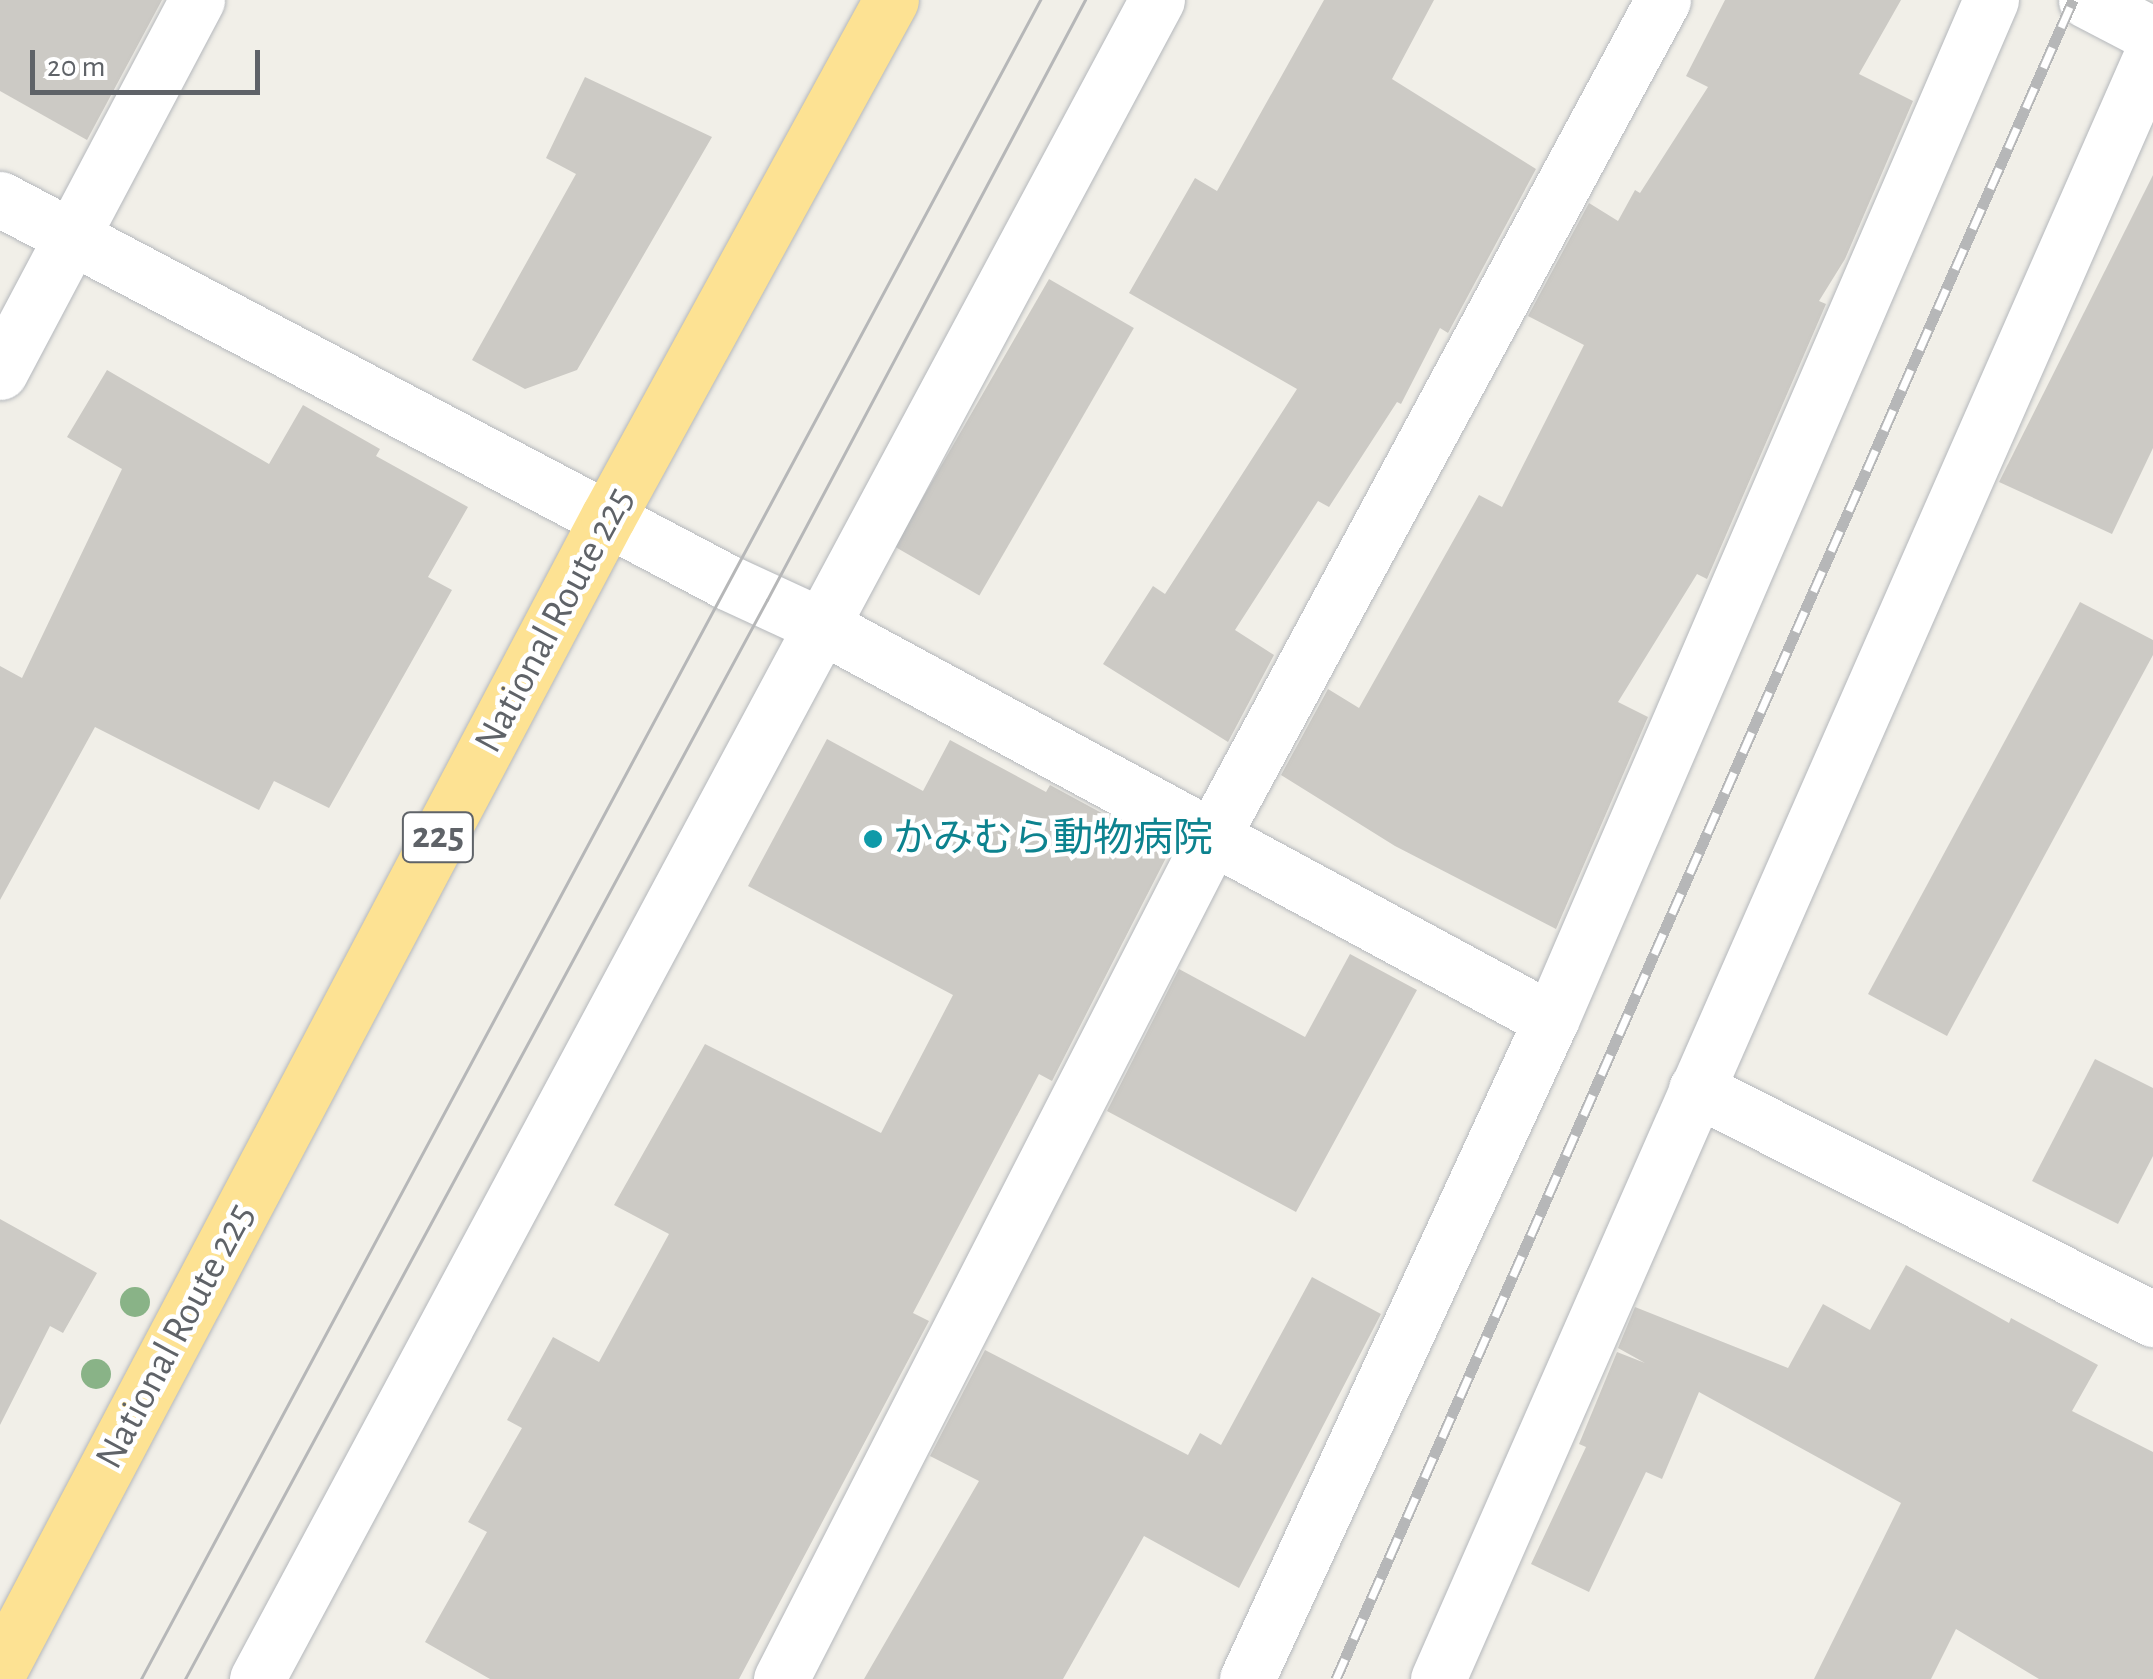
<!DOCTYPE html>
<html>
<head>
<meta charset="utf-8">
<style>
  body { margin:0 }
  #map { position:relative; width:2153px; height:1679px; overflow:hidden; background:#f1efe8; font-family:"Alegreya Sans","Noto Sans JP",sans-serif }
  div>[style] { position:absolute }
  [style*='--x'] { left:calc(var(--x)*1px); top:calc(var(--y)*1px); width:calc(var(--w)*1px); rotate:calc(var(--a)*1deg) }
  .building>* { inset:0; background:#cccac5; transform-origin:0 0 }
  .roads { filter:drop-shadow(0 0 2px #b5b8bc) drop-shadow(0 0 2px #b5b8bc) }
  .minor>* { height:55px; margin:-27.5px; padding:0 27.5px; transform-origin:27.5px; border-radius:27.5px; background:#fff }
  .highway>* { height:55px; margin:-27.5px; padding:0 27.5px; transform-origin:27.5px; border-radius:27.5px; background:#fde293 }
  .tram>* { height:2.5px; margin:-1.25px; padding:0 1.25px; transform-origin:1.25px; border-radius:1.25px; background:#b6b7b8 }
  .rail>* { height:11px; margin-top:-5.5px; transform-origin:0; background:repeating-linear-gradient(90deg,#fff 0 22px,#b6b7b8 0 44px); box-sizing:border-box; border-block:2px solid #b6b7b8 }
  .trees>* { width:30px; height:30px; margin:-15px; border-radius:50%; background:#89b387 }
  .dots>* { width:28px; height:28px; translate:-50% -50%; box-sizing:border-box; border:5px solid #fff; border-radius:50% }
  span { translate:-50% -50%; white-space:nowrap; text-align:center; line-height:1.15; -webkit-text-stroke:9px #fff; paint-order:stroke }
  .shield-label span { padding:2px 8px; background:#fff; border:2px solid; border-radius:8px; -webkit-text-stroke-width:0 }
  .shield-label { font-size:38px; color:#5f6368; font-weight:700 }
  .street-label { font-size:40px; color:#5f6368 }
  .culture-label { font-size:40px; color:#0d838f }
  .left { translate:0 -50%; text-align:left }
  .scale { position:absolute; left:30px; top:50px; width:230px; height:45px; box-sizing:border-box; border:5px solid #5f6368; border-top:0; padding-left:12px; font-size:30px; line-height:35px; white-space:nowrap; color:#5f6368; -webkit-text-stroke:8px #fff; paint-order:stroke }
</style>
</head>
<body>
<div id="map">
  <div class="building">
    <div style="clip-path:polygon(0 0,162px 0,87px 140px,0 91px)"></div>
    <div style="clip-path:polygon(1324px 0,1434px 0,1392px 79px,1536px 169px,1448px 333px,1440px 328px,1401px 404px,1397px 402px,1329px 507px,1318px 501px,1235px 630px,1274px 655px,1228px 742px,1103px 664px,1153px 586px,1165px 594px,1297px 389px,1129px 293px,1195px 178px,1217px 191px)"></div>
    <div style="clip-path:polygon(1725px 0,1901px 0,1859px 74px,1913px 101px,1845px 259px,1819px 301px,1826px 304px,1707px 579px,1697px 574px,1618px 702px,1648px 717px,1556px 929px,1395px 846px,1281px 775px,1328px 689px,1359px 708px,1479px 495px,1502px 507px,1584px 345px,1528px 316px,1589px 203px,1618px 221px,1635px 190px,1640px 193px,1708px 87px,1686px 76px)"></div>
    <div style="clip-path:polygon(585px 77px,712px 137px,577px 370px,525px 389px,472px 360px,576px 174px,546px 158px)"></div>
    <div style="clip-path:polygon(2153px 175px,2153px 448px,2112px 534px,1999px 482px)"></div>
    <div style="left:1049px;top:279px;width:98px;height:309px;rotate:30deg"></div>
    <div style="clip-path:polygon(107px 370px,269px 464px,303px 405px,380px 449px,376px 456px,468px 507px,428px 577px,452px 590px,329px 808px,274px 781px,259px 810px,95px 727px,0 900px,0 666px,22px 678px,122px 469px,67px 437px)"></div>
    <div style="clip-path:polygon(2080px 602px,2153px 640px,2153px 655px,1947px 1036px,1868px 994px)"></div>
    <div style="clip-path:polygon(827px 739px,923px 791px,950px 740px,1046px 792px,1050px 785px,1170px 850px,1052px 1081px,1039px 1074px,913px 1313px,929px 1321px,739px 1679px,490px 1679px,425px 1642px,487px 1532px,468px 1522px,522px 1428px,507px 1420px,553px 1337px,599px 1362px,669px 1234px,614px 1205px,705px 1044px,881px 1133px,953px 995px,748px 886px)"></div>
    <div style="clip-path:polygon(1350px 954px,1417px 990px,1296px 1212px,1107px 1111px,1179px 969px,1305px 1037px)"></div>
    <div style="clip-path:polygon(2095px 1059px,2153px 1088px,2153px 1156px,2118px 1224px,2032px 1181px)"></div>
    <div style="clip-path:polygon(0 1219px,97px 1273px,63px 1333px,50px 1326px,0 1425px)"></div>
    <div style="clip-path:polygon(1906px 1265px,2009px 1323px,2011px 1318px,2098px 1365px,2072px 1411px,2153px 1452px,2153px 1679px,2039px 1679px,1956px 1629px,1931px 1679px,1814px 1679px,1901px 1503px,1699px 1392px,1662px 1479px,1646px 1472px,1589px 1592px,1531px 1564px,1586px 1447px,1579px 1444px,1617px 1352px,1645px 1363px,1618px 1348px,1635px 1307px,1788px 1368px,1823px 1304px,1870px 1330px)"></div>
    <div style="clip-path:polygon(1312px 1277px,1381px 1314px,1239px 1588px,1144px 1536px,1063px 1679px,864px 1679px,979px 1481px,930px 1456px,985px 1350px,1188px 1455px,1200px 1433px,1221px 1445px)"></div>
  </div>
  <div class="roads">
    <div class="minor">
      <div style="--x:2086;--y:0;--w:76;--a:27.6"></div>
      <div style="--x:0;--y:199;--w:822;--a:27.78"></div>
      <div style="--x:727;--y:582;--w:102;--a:24.8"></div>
      <div style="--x:820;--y:625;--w:831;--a:28.38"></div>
      <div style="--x:0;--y:372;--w:421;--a:-62.1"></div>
      <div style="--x:1696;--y:1089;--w:512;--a:26.72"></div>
      <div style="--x:257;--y:1679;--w:1905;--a:-61.81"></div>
      <div style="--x:781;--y:1679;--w:944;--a:-62.89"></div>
      <div style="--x:1211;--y:839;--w:953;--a:-61.69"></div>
      <div style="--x:1247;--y:1679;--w:726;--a:-65.24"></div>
      <div style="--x:1551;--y:1020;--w:1111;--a:-66.67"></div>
      <div style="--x:1438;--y:1679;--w:1777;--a:-66.28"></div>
    </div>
    <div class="highway">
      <div style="--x:0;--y:1669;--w:1303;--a:-62.18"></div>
      <div style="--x:608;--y:517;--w:589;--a:-61.3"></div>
    </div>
  </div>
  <div class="tram">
    <div style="--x:141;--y:1679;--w:1905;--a:-61.83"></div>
    <div style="--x:185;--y:1679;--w:1226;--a:-61.66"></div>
    <div style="--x:767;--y:600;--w:679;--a:-62.08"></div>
  </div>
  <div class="rail">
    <div style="--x:1336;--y:1679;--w:1834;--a:-66.3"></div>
  </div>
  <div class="trees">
    <div style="left:135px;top:1302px"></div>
    <div style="left:96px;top:1374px"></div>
  </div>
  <div class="dots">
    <div style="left:873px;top:839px;background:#0f9aa8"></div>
  </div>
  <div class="shield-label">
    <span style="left:438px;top:837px">225</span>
  </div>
  <div class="street-label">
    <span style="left:554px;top:620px;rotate:-62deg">National Route 225</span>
    <span style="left:175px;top:1336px;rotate:-62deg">National Route 225</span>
  </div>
  <div class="culture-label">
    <span class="left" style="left:893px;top:839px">かみむら動物病院</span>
  </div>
  <div class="scale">20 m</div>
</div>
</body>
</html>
